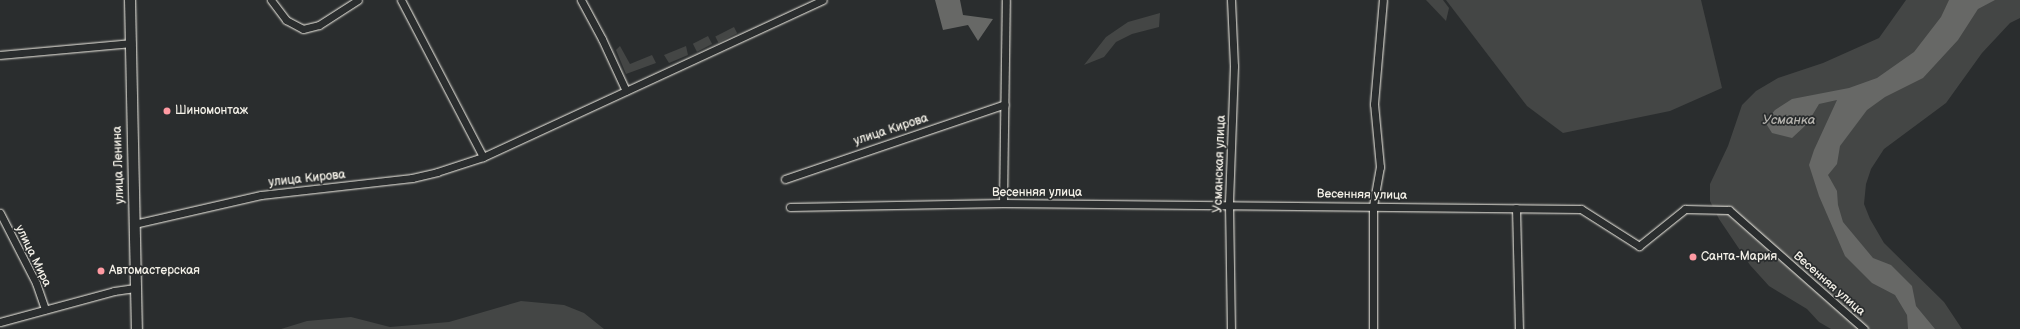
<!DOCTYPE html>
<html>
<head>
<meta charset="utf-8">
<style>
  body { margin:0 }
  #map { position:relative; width:2020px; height:329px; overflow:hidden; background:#2a2d2e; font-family:"Balsamiq Sans",sans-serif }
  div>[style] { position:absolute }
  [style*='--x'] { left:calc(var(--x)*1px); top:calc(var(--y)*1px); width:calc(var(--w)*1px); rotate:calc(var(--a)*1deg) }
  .green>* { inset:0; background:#444645; transform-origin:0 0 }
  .water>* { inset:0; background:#676866 }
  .roads { filter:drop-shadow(0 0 1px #f4f1e8) drop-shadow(0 0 1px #f4f1e8) }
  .street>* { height:7px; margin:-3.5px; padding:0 3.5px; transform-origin:3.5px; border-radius:3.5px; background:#2a2d2e }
  .secondary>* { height:10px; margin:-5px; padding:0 5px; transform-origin:5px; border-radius:5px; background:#2a2d2e }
  .dots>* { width:11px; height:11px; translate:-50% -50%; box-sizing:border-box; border:2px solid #2a2d2e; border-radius:50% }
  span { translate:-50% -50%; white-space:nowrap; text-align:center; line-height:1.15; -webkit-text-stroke:3.5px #2a2d2e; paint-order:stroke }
  .poi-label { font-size:12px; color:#f4f1e8 }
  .left { translate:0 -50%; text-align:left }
  .street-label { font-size:12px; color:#f4f1e8 }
  .water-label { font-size:13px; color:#b5b3ae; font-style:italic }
</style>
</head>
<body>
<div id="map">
  <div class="green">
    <div style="clip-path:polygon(1426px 0,1443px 0,1449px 8px,1446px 21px)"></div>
    <div style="clip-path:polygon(1446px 0,1701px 0,1722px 88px,1670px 111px,1563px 133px,1527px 106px)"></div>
    <div style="clip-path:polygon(1906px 0,2020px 0,2020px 18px,2010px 23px,1982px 53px,1946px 103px,1884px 149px,1871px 169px,1866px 184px,1864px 204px,1870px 219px,1884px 243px,1944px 302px,1962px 329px,1831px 329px,1819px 322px,1807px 309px,1769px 286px,1750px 265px,1719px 219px,1710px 201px,1710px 184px,1728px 146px,1742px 105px,1756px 91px,1778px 78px,1823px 63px,1879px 38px)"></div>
    <div style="clip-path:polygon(1160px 13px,1159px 27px,1132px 34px,1116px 42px,1104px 57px,1084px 65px,1106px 37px,1128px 22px)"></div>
    <div style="left:734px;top:27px;width:7px;height:21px;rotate:63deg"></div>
    <div style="left:708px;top:36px;width:9px;height:17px;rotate:63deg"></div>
    <div style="clip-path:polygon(620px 46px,630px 64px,652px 55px,656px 63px,626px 74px,616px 50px)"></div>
    <div style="clip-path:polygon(686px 46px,688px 55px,669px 63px,664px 55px)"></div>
    <div style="clip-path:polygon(521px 301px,564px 305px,584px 313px,604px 329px,281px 329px,307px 321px,351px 317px,390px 327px,449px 322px)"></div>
  </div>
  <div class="water">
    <div style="clip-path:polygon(935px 0,960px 0,963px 15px,993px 19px,978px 41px,968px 25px,943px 30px)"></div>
    <div style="clip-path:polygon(1949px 0,1995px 0,1978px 9px,1958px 40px,1923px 78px,1885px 97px,1867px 110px,1840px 146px,1837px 164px,1828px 175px,1837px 191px,1838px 205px,1843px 222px,1873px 258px,1891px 265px,1912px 286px,1916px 306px,1935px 329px,1908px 329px,1907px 315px,1895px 295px,1872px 283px,1845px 256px,1819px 196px,1809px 165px,1814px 150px,1837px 100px,1819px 104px,1807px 124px,1792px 138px,1772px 133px,1765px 122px,1775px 110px,1792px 99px,1849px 88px,1877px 78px,1914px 52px,1941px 17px)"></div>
  </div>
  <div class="roads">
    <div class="street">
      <div style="--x:271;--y:0;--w:25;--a:53"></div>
      <div style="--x:286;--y:20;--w:19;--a:28"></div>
      <div style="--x:303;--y:29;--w:16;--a:-14"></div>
      <div style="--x:319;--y:25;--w:46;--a:-32.7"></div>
      <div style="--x:401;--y:0;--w:177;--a:62.4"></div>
      <div style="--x:581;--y:0;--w:44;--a:61.7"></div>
      <div style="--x:602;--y:39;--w:57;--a:65.2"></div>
      <div style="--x:1231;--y:0;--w:66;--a:87.4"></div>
      <div style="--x:1234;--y:66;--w:138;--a:92.1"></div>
      <div style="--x:1229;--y:204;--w:125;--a:89.1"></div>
      <div style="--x:0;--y:55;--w:132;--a:-5.2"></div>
      <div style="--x:785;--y:179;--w:232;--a:-18.8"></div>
      <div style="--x:1003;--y:203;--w:203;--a:-89.2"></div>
      <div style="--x:790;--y:207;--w:213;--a:-1.1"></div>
      <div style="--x:1003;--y:203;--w:578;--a:0.59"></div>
      <div style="--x:1581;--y:209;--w:69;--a:32.5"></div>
      <div style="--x:1639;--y:246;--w:59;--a:-38.8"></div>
      <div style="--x:1685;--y:209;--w:44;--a:1.3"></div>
      <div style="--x:1729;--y:210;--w:180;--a:41.4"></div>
      <div style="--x:1516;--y:208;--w:121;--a:88.6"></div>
      <div style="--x:0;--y:213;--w:79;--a:62.8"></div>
      <div style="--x:36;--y:283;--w:28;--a:71"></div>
      <div style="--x:134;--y:224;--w:130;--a:-12.9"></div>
      <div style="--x:261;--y:195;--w:152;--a:-6.4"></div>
      <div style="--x:412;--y:178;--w:26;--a:-13"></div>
      <div style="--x:437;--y:172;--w:48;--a:-18.1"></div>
      <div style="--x:483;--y:157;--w:374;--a:-24.8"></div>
      <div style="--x:0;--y:322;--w:118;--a:-15.2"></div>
      <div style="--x:114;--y:291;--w:21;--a:-8"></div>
      <div style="--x:1373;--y:329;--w:123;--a:-90"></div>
      <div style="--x:1373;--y:206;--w:40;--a:-80"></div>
      <div style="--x:1380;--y:167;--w:63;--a:-95.4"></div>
      <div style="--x:1374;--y:104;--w:104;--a:-85.1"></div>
    </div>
    <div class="secondary">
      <div style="--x:130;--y:0;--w:329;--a:88.8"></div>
    </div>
  </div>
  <div class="dots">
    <div style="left:167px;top:111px;background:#ff9aa2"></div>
    <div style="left:1693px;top:257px;background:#ff9aa2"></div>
    <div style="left:101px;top:271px;background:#ff9aa2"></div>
  </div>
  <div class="poi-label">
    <span class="left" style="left:175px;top:111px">Шиномонтаж</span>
    <span class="left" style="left:1701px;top:257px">Санта-Мария</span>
    <span class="left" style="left:109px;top:271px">Автомастерская</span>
  </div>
  <div class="street-label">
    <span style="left:891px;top:130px;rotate:-18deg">улица Кирова</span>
    <span style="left:1220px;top:164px;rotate:-88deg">Усманская улица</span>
    <span style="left:119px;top:165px;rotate:-92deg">улица Ленина</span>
    <span style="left:307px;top:179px;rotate:-6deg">улица Кирова</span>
    <span style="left:1037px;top:193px">Весенняя улица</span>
    <span style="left:1362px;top:195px;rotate:1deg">Весенняя улица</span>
    <span style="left:33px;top:256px;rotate:64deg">улица Мира</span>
    <span style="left:1829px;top:284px;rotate:41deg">Весенняя улица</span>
  </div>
  <div class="water-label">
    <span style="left:1789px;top:120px">Усманка</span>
  </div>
</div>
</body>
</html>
